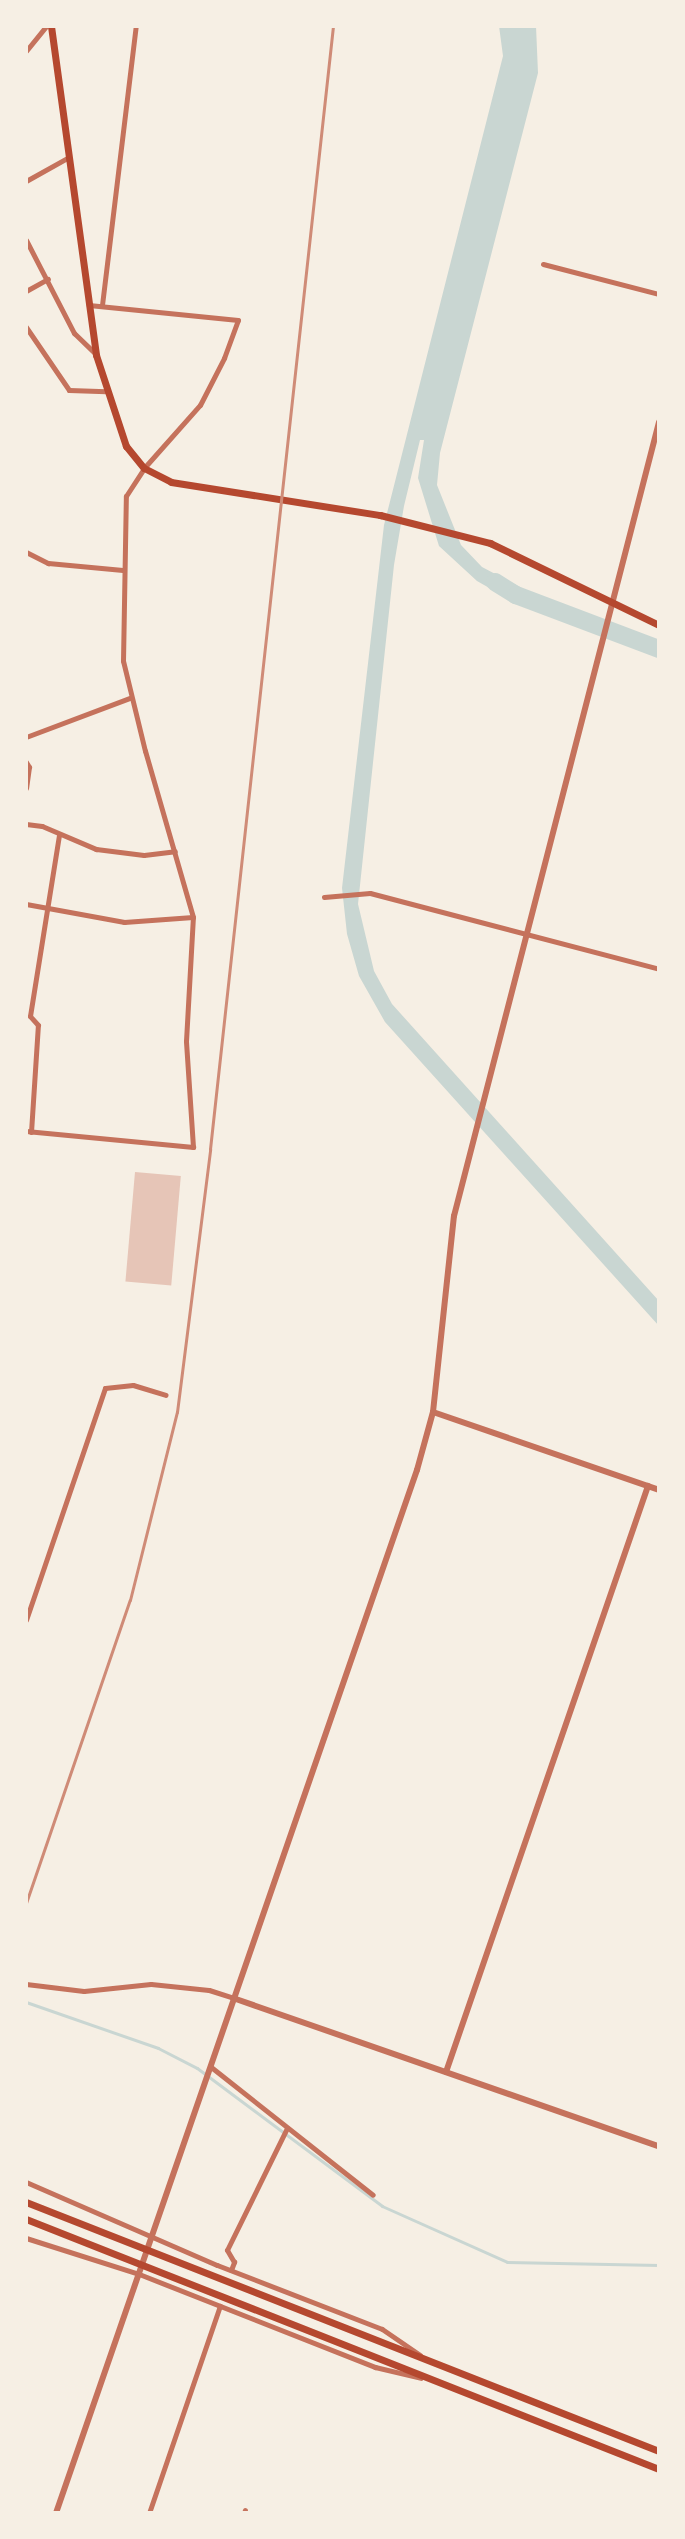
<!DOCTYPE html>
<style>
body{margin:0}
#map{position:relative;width:685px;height:2539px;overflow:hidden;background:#f6efe4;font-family:Spectral,serif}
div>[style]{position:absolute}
.water>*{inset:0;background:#c9d6d2}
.stream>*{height:3px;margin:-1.5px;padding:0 1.5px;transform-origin:1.5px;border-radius:1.5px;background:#c9d6d2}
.river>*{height:18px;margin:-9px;padding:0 9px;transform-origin:9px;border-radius:9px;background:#c9d6d2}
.building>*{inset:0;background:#e6c5b7;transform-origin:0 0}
.minor>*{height:5px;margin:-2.5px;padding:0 2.5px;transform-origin:2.5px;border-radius:2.5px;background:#c5725c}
.tertiary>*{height:6px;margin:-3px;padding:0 3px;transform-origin:3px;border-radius:3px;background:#c5725c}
.primary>*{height:7px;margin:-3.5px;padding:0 3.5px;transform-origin:3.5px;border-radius:3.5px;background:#b5482f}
.rail>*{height:3px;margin:-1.5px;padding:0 1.5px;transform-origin:1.5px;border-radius:1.5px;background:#cf8b77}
span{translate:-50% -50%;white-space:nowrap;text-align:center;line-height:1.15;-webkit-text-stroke:6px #f6efe4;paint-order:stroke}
.frame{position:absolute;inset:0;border:28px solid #f6efe4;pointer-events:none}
</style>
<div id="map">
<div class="water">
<div style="clip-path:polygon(499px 26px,536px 26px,538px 73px,440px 453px,437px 485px,461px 545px,482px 567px,518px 586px,512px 601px,477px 581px,439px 546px,418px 478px,424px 440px,420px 440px,404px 506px,394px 565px,358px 904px,374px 971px,392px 1004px,659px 1301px,659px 1326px,385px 1022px,359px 976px,347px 934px,342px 888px,384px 525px,503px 56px)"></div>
</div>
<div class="stream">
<div style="left:26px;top:2002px;width:140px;rotate:19.2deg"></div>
<div style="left:158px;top:2048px;width:44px;rotate:27.1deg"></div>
<div style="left:197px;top:2068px;width:231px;rotate:36.7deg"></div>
<div style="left:382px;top:2206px;width:137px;rotate:24.1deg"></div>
<div style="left:507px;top:2262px;width:152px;rotate:1.1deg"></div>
</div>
<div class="river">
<div style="left:495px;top:582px;width:25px;rotate:32deg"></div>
<div style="left:516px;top:595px;width:153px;rotate:20.7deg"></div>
</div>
<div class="building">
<div style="left:135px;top:1172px;width:46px;height:110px;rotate:5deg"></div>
</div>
<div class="minor">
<div style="left:26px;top:51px;width:32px;rotate:-51deg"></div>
<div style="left:26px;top:181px;width:49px;rotate:-29.2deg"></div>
<div style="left:26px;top:240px;width:105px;rotate:62.7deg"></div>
<div style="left:74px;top:333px;width:30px;rotate:44deg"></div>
<div style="left:543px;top:264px;width:120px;rotate:14.5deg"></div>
<div style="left:26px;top:291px;width:25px;rotate:-29deg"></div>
<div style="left:102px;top:305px;width:281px;rotate:-83.1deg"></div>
<div style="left:26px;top:327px;width:76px;rotate:55.7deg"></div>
<div style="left:69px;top:390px;width:37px;rotate:2deg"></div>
<div style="left:26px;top:552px;width:25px;rotate:27deg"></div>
<div style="left:48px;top:563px;width:75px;rotate:5.3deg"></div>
<div style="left:26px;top:737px;width:111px;rotate:-20.6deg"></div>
<div style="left:26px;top:762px;width:6px;rotate:59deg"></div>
<div style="left:29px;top:767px;width:21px;rotate:98deg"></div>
<div style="left:26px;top:824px;width:16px;rotate:7deg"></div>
<div style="left:42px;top:826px;width:59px;rotate:23.1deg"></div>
<div style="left:96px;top:849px;width:48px;rotate:7.1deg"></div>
<div style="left:144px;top:855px;width:31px;rotate:-7deg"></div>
<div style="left:324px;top:897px;width:46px;rotate:-5deg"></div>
<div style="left:370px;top:893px;width:299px;rotate:14.7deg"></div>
<div style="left:26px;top:904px;width:100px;rotate:10.4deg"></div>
<div style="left:124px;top:922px;width:69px;rotate:-4.1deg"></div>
<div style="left:26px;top:1131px;width:168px;rotate:5.5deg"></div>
<div style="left:193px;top:1147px;width:106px;rotate:-93.8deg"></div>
<div style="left:186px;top:1041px;width:124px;rotate:-86.8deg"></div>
<div style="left:193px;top:917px;width:173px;rotate:-106.1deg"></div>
<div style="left:145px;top:751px;width:93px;rotate:-103.7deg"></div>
<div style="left:123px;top:661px;width:165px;rotate:-89deg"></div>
<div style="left:126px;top:496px;width:33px;rotate:-57deg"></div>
<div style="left:144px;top:468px;width:84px;rotate:-48.4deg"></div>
<div style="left:200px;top:405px;width:53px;rotate:-62.9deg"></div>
<div style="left:224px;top:358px;width:40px;rotate:-69.8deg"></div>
<div style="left:238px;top:320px;width:150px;rotate:-174.3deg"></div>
<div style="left:31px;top:1132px;width:107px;rotate:-86.3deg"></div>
<div style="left:38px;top:1025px;width:12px;rotate:-132deg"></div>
<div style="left:30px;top:1016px;width:184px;rotate:-80.9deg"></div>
<div style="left:26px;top:1620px;width:245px;rotate:-71.2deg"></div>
<div style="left:105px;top:1388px;width:28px;rotate:-6deg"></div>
<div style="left:133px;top:1385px;width:34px;rotate:17deg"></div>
<div style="left:26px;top:1984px;width:58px;rotate:6.9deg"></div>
<div style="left:84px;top:1991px;width:67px;rotate:-6deg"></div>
<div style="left:151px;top:1984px;width:58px;rotate:5.9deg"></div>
<div style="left:209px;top:1990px;width:25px;rotate:18deg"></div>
<div style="left:211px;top:2067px;width:206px;rotate:38.3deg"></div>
<div style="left:26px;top:2182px;width:208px;rotate:23.5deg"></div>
<div style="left:217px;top:2265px;width:177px;rotate:21.2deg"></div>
<div style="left:382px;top:2329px;width:46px;rotate:34.4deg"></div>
<div style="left:26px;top:2238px;width:119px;rotate:17.7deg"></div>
<div style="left:139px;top:2274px;width:254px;rotate:21.5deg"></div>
<div style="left:375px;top:2367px;width:47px;rotate:13.4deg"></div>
<div style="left:231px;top:2270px;width:9px;rotate:-69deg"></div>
<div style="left:234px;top:2262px;width:14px;rotate:-120deg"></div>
<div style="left:227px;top:2250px;width:136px;rotate:-63.8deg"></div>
<div style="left:149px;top:2513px;width:219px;rotate:-71.1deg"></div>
<div style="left:244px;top:2513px;width:3px;rotate:-72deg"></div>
</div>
<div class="tertiary">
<div style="left:433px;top:1412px;width:239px;rotate:19deg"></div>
<div style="left:233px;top:1998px;width:451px;rotate:19.2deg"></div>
<div style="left:446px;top:2072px;width:620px;rotate:-70.98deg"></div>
<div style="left:56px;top:2513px;width:1104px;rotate:-70.91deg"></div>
<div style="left:417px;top:1470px;width:60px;rotate:-74.6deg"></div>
<div style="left:433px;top:1412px;width:197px;rotate:-83.9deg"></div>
<div style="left:454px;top:1216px;width:820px;rotate:-75.52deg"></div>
</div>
<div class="primary">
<div style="left:51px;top:26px;width:332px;rotate:82.2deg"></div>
<div style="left:96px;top:355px;width:96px;rotate:71.8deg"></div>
<div style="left:126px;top:446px;width:28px;rotate:51deg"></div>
<div style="left:144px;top:468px;width:30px;rotate:27deg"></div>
<div style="left:171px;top:482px;width:212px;rotate:9deg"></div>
<div style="left:380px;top:515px;width:114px;rotate:14.3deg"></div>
<div style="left:490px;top:543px;width:188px;rotate:25.9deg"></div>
<div style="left:26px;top:2202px;width:680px;rotate:21.47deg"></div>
<div style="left:26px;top:2219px;width:681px;rotate:21.55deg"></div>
</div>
<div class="rail">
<div style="left:26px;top:1903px;width:320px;rotate:-71.1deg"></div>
<div style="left:130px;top:1600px;width:194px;rotate:-76deg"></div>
<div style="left:177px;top:1412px;width:265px;rotate:-82.8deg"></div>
<div style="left:210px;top:1149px;width:1130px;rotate:-83.75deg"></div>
</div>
<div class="frame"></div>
</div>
